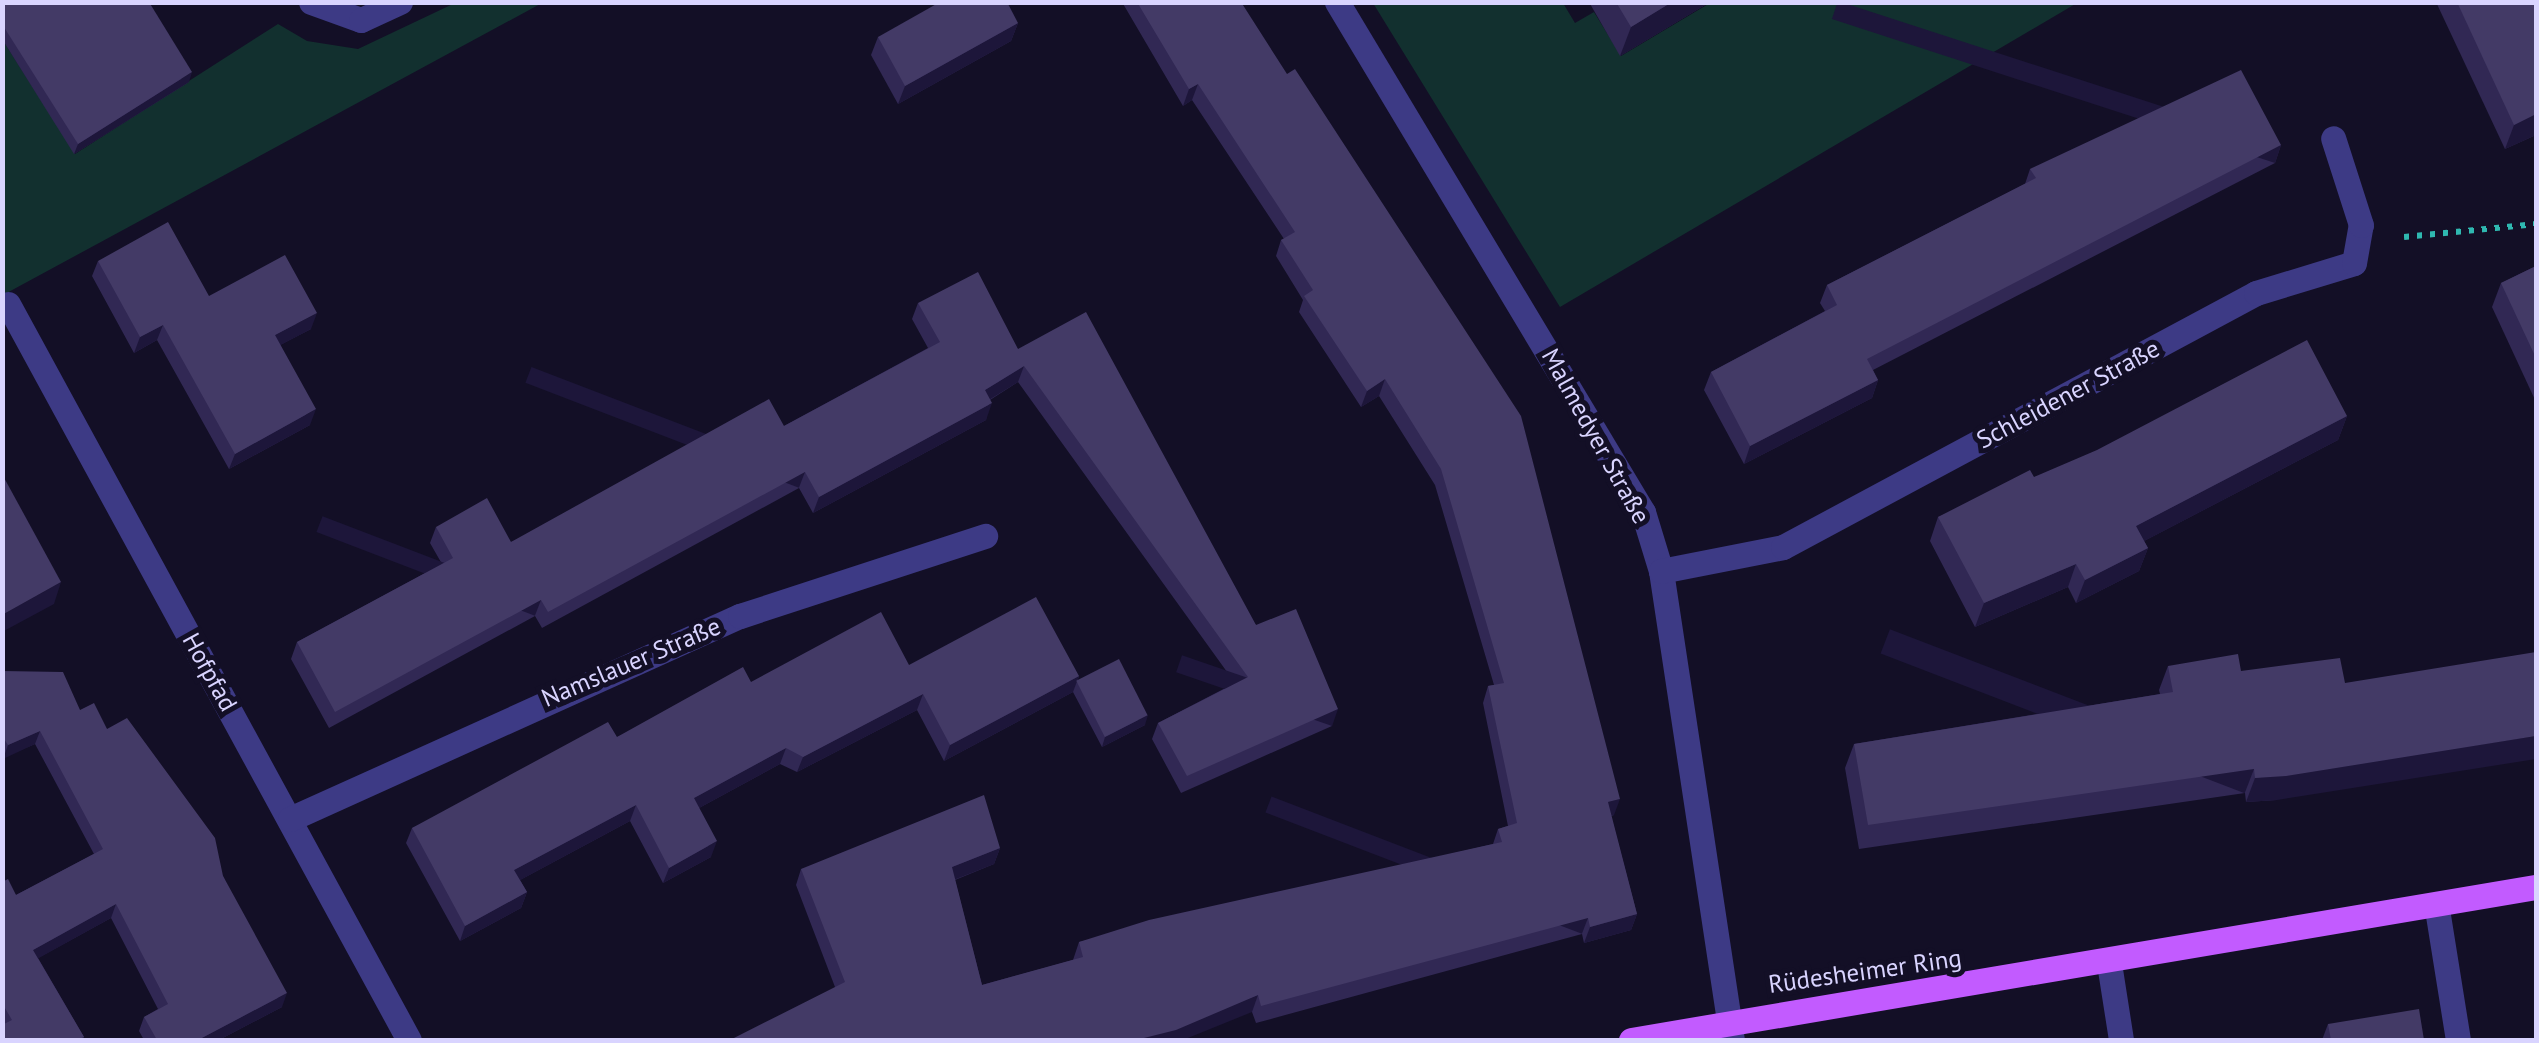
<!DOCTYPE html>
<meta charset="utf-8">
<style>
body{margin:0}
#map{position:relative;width:2539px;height:1043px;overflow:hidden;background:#130f26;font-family:"PT Sans",sans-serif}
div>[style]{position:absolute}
.green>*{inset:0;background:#12302f}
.path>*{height:6px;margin-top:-3px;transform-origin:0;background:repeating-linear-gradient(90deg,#2fb8b0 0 5px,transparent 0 13px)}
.minor>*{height:25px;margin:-12.5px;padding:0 12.5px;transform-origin:12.5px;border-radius:12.5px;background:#3d3a85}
.major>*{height:25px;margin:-12.5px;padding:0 12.5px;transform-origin:12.5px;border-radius:12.5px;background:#c25bff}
.wall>*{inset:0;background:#312854}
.shaded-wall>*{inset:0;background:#1d163a;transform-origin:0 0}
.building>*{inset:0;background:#433a66;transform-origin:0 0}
span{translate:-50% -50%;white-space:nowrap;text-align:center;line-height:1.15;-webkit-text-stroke:10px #130f26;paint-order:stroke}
.street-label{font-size:25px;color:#d9d4ff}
.frame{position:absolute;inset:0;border:5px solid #d9d4ff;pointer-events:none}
</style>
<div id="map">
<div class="green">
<div style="clip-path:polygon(455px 3px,542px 3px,3px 295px,2px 39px,75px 154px,278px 24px,307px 41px,358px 49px)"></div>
<div style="clip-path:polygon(1373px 3px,1563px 3px,1575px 23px,1594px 12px,1621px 56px,1710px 3px,2077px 3px,1560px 307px)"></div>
</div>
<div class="path">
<div style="left:2404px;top:237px;width:133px;rotate:-5.6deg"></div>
</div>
<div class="minor">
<div style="left:311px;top:2px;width:53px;rotate:19.8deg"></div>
<div style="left:361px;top:20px;width:43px;rotate:-24.8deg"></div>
<div style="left:1337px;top:2px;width:595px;rotate:59.04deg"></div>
<div style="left:1643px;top:512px;width:62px;rotate:73deg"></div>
<div style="left:1661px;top:571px;width:474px;rotate:81.4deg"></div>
<div style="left:8px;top:304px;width:838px;rotate:61.42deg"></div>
<div style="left:1661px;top:571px;width:124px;rotate:-11.1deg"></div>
<div style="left:1783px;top:547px;width:537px;rotate:-28.24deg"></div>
<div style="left:2256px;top:293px;width:102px;rotate:-17deg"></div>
<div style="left:2354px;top:263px;width:39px;rotate:-80deg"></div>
<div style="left:2361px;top:225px;width:91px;rotate:-107.8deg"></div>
<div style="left:290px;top:819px;width:494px;rotate:-24.3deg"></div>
<div style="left:740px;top:616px;width:258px;rotate:-18.1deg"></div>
<div style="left:2437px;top:909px;width:133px;rotate:80.9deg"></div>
<div style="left:2109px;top:963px;width:78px;rotate:81.1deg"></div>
</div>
<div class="major">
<div style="left:1631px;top:1040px;width:918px;rotate:-9.6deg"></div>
</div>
<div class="wall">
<div style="clip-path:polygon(2px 2px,189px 82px,74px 154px,2px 39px)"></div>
<div style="clip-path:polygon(1122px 2px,1241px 2px,1614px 815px,1611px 816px,1637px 914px,1631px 930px,1584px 943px,1582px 934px,1256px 1023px,1252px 1012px,835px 987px,796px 885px,801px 869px,1000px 848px,994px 864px,955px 880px,982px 985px,1073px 960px,1079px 942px,1493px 844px,1498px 829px,1508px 826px,1483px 703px,1488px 686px,1494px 685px,1435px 485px,1379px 396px,1361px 407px,1299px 312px,1303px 300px,1276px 256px,1281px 240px,1284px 239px,1192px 100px,1183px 106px)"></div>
<div style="clip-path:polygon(1589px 2px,1710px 2px,1620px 56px)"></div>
<div style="clip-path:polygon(2436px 2px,2536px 2px,2536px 135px,2505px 149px)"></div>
<div style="clip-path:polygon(1018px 23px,1011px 41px,898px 104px,871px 55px,878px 37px)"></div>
<div style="clip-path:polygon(2281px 145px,2275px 163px,1873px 370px,1878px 380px,1872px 398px,1744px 464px,1704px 390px,1711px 372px,1825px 311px,1820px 303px,1827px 285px,2025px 184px,2030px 169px)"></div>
<div style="clip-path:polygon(98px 261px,311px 329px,280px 345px,310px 425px,229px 469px,157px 340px,134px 353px,92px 276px)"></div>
<div style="clip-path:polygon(2536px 266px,2536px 402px,2492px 307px,2501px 283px)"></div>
<div style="clip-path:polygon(918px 303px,1018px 349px,1256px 625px,1332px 726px,1181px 793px,1152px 739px,1158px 723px,1235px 683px,1018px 382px,990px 400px,986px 420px,813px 513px,799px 488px,542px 628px,535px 616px,329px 728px,291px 659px,297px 642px,442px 564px,430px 543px,436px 527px,511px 542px,784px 426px,928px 348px,912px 319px)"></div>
<div style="clip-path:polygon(2347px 416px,2338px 440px,2144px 541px,2148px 548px,2139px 571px,2076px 603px,2068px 587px,1975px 627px,1930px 541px,1938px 517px,2034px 477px)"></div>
<div style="clip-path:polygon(909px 665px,1079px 676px,1077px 682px,1145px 725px,1102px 747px,1073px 692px,944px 761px,917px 710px,797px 772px,780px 764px,699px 808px,711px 857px,663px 883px,630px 821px,520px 880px,527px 892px,521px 908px,460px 941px,406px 843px,412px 828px,617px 737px,751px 682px)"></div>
<div style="clip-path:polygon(2168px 666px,2241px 671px,2277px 800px,2246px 802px,2245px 793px,1859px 849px,1845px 768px,1854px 744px,2160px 694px,2159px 690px)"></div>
<div style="clip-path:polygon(2px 671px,80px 710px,107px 729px,223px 876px,282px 1007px,219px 1040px,144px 1040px,139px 1031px,144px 1017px,158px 1009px,111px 918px,38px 958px,84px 1037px,82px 1040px,2px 1040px,2px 882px,16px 895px,94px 854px,35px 744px,2px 758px)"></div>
<div style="clip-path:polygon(2328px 1024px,2424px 1040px,2322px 1040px)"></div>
</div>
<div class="shaded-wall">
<div style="clip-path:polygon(1672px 2px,1710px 2px,1620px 56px,1631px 27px)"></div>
<div style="clip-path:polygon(1018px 23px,1011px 41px,898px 104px,905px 86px)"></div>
<div style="clip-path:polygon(192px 72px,189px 82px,74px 154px,78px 144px)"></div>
<div style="clip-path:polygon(1198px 84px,1192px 100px,1183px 106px,1189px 89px)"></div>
<div style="clip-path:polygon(2536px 114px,2536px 135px,2505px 149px,2514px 125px)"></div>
<div style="left:2281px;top:145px;width:19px;height:466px;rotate:108deg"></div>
<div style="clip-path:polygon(317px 313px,311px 329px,269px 351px,275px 335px)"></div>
<div style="clip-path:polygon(163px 325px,157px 340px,134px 353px,140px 337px)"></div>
<div style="clip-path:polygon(1024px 366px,1018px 382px,979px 406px,985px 390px)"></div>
<div style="clip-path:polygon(1385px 379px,1379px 396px,1361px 407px,1367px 391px)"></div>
<div style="clip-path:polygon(1878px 380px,1872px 398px,1744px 464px,1750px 446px)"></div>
<div style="clip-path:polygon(992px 403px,986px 420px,813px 513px,819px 497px)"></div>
<div style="clip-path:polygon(316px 409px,310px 425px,229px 469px,235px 454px)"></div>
<div style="clip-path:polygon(2347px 416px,2338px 440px,2127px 550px,2136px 526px)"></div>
<div style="left:805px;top:472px;width:17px;height:293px;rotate:111deg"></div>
<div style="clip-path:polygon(2148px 548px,2139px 571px,2076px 603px,2085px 580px)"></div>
<div style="clip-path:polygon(2076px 564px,2068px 587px,1975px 627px,1984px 603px)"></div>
<div style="clip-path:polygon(61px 582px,54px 604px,2px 632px,2px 615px)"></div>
<div style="left:541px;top:600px;width:17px;height:234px;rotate:111deg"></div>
<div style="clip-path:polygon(1079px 676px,1073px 692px,944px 761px,950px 745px)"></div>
<div style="clip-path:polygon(923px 694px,917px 710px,797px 772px,803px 757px)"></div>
<div style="left:1338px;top:709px;width:18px;height:165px;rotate:109deg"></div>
<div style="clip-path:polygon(1148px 715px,1145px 725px,1102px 747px,1105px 737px)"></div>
<div style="clip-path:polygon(40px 731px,35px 744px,3px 759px,8px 745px)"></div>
<div style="clip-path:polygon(2536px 736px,2536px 759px,2277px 800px,2246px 802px,2255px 778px)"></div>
<div style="clip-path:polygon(786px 748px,780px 764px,688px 814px,694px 798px)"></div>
<div style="left:2254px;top:769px;width:26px;height:390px;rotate:111deg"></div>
<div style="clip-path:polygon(1620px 799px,1614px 815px,1602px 818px,1608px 802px)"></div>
<div style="clip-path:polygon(636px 805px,630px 821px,509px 886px,514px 870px)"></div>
<div style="clip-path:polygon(717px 841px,711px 857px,663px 883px,669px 868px)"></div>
<div style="clip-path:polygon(1000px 848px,994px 864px,946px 883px,952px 867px)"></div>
<div style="clip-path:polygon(527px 892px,521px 908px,460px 941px,465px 926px)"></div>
<div style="clip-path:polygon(116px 904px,111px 918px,28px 964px,33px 950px)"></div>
<div style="clip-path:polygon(1637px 914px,1631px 930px,1584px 943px,1590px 927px)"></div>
<div style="left:1588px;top:918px;width:17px;height:339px;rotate:111deg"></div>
<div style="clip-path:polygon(287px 993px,282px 1007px,219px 1040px,198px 1040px)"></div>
<div style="clip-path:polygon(1258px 995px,1252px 1012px,1183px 1040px,1136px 1040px)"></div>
</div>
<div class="building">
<div style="clip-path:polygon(2px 2px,149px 2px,192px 72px,78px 144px,2px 24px)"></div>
<div style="clip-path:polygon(940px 2px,1007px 2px,1018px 23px,905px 86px,878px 37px)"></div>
<div style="clip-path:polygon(1137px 2px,1241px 2px,1287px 74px,1295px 69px,1521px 416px,1620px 799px,1608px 802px,1637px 914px,1590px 927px,1588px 918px,1261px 1006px,1258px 995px,1176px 1030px,1136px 1040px,730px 1040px,845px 982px,801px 869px,984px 795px,1000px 848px,952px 867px,982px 985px,1083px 957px,1079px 942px,1149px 920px,1502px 842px,1498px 829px,1517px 823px,1488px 686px,1504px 683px,1441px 469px,1385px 379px,1367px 391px,1304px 296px,1313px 290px,1281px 240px,1295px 232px,1198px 84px,1189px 89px)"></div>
<div style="clip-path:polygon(1616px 2px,1672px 2px,1631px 27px)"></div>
<div style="clip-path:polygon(2457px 2px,2536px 2px,2536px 114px,2514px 125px)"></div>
<div style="clip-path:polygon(2241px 70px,2281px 145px,1867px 359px,1878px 380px,1750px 446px,1711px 372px,1837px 305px,1827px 285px,2036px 178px,2030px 169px)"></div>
<div style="clip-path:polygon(168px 222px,209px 296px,285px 255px,317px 313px,275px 335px,316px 409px,235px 454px,163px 325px,140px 337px,98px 261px)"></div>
<div style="clip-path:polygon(2536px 266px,2536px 358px,2501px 283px)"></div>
<div style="clip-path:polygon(978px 272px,1018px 349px,1086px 312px,1256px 625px,1296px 609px,1338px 709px,1187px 776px,1158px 723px,1248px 677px,1024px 366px,985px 390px,992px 403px,819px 497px,805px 472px,548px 612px,541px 600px,335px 712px,297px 642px,453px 558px,436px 527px,487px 498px,511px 542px,769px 399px,784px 426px,940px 342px,918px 303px)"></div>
<div style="clip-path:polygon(2307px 340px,2347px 416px,2136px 526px,2148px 548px,2085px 580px,2076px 564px,1984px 603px,1938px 517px,2030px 470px,2034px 477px,2097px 450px)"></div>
<div style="clip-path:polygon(2px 474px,61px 582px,2px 615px)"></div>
<div style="clip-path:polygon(1036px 597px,1079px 676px,950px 745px,923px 694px,803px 757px,786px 748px,694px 798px,717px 841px,669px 868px,636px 805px,514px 870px,527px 892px,465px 926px,412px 828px,608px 722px,617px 737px,743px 667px,751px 682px,881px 612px,909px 665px)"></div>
<div style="clip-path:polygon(2536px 652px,2536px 736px,2286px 776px,2255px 778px,2254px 769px,1868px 825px,1854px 744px,2173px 692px,2168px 666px,2238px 654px,2241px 671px,2340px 658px,2345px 683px)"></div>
<div style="left:1119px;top:659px;width:63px;height:48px;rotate:63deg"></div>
<div style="clip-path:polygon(2px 671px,63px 672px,80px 710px,94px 703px,107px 729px,127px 718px,215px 838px,223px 876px,287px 993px,198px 1040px,157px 1040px,144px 1017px,168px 1004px,116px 904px,33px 950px,84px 1037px,77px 1040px,2px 1040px,2px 1025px,12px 1020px,2px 1003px,2px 882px,8px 879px,16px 895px,103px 849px,40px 731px,8px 745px,2px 736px)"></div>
<div style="clip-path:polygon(2419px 1009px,2424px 1040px,2331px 1040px,2328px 1024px)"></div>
</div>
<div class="street-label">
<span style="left:2068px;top:394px;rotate:-28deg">Schleidener Straße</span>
<span style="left:1596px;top:436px;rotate:61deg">Malmedyer Straße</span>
<span style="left:631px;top:662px;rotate:-23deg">Namslauer Straße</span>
<span style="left:210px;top:672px;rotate:61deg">Hofpfad</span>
<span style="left:1865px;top:971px;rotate:-8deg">Rüdesheimer Ring</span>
</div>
<div class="frame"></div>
</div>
